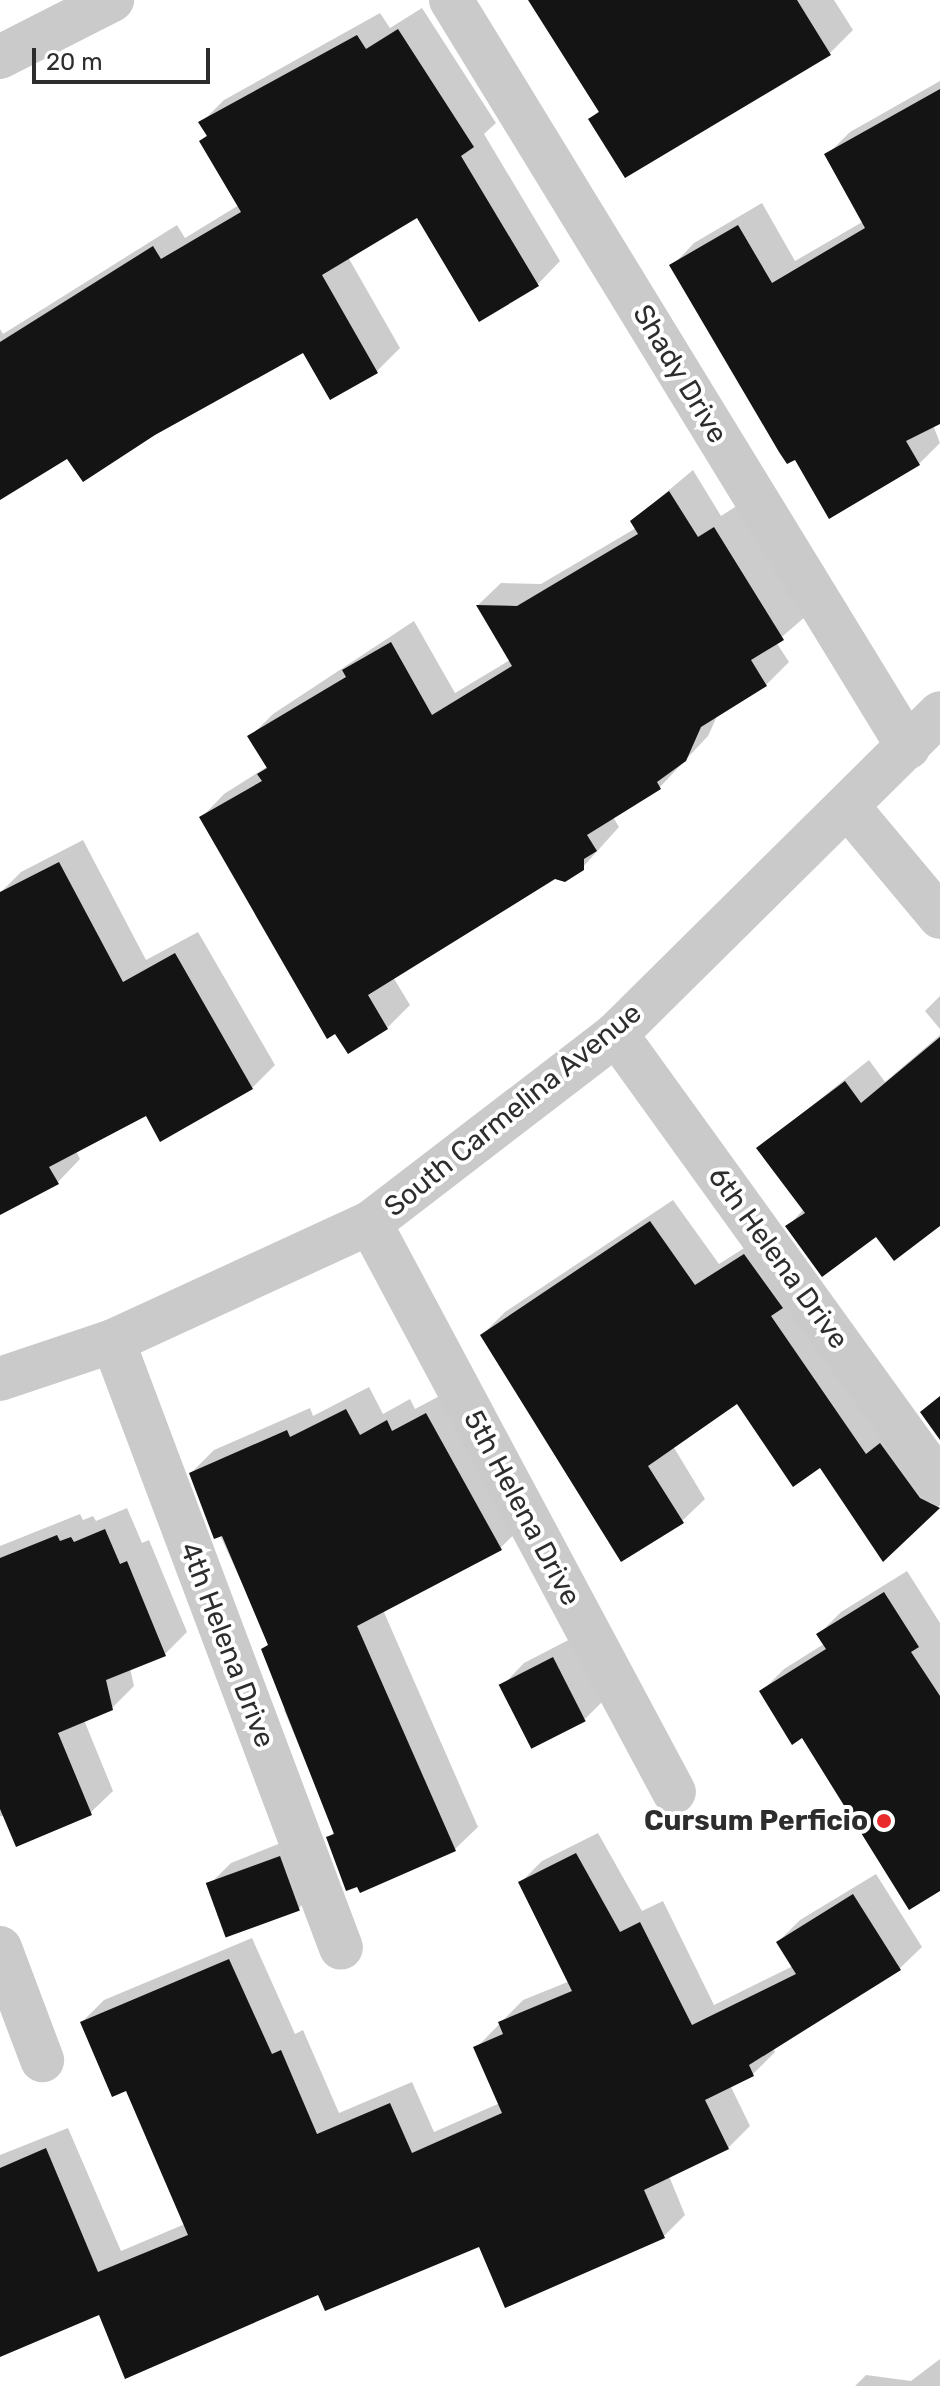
<!DOCTYPE html>
<style>
body{margin:0}
#map{position:relative;width:940px;height:2386px;overflow:hidden;background:#fff;font-family:Rubik,sans-serif}
div>[style]{position:absolute}
.shadow>*{inset:0;background:#0003}
.building>*{inset:0;background:#141414;transform-origin:0 0}
.street>*{height:44px;margin:-22px;padding:0 22px;transform-origin:22px;border-radius:22px;background:#cacaca}
.dots>*{width:22px;height:22px;translate:-50% -50%;box-sizing:border-box;border:4px solid #fff;border-radius:50%}
span{translate:-50% -50%;white-space:nowrap;text-align:center;line-height:1.15;-webkit-text-stroke:8px #fff;paint-order:stroke}
.street-label{font-size:28px;color:#2d2d2d}
.poi-label{font-size:28px;color:#2d2d2d;font-weight:700}
.right{translate:-100% -50%;text-align:right}
.scale{position:absolute;left:32px;top:48px;width:178px;height:36px;box-sizing:border-box;border:4px solid #2d2d2d;border-top:0;padding-left:10px;font-size:24px;line-height:28px;white-space:nowrap;color:#2d2d2d;-webkit-text-stroke:6px #fff;paint-order:stroke}
</style>
<div id="map">
<div class="shadow">
<div style="clip-path:polygon(530px 0,834px 0,853px 30px,830px 53px,626px 175px,590px 119px,600px 110px)"></div>
<div style="clip-path:polygon(422px 8px,496px 123px,484px 134px,560px 261px,538px 284px,418px 215px,348px 257px,400px 348px,377px 371px,331px 398px,303px 351px,68px 456px,0 498px,0 329px,3px 334px,177px 225px,185px 238px,239px 205px,201px 141px,208px 134px,201px 123px,224px 100px,380px 13px,390px 28px)"></div>
<div style="clip-path:polygon(940px 81px,940px 421px,933px 425px,940px 443px,919px 464px,796px 457px,672px 266px,694px 243px,762px 203px,795px 261px,864px 221px,827px 155px,850px 132px)"></div>
<div style="clip-path:polygon(693px 470px,721px 516px,738px 505px,806px 616px,776px 642px,789px 662px,766px 685px,718px 714px,708px 736px,660px 787px,613px 817px,619px 827px,582px 868px,555px 877px,393px 977px,410px 1005px,387px 1028px,202px 817px,224px 794px,268px 766px,250px 737px,273px 714px,414px 621px,455px 693px,510px 660px,478px 605px,501px 583px,541px 584px,636px 528px,632px 521px)"></div>
<div style="clip-path:polygon(83px 840px,146px 960px,198px 932px,275px 1065px,252px 1088px,147px 1114px,76px 1151px,80px 1159px,58px 1182px,0 1209px,0 893px,21px 872px)"></div>
<div style="clip-path:polygon(940px 996px,940px 1029px,925px 1011px)"></div>
<div style="clip-path:polygon(940px 1035px,940px 1224px,876px 1234px,788px 1226px,804px 1209px,759px 1148px,869px 1060px,885px 1082px)"></div>
<div style="clip-path:polygon(673px 1200px,719px 1264px,768px 1233px,940px 1485px,940px 1505px,926px 1519px,820px 1465px,737px 1401px,673px 1446px,705px 1499px,682px 1521px,482px 1335px,505px 1312px)"></div>
<div style="clip-path:polygon(369px 1387px,383px 1414px,410px 1399px,415px 1409px,449px 1391px,523px 1526px,500px 1548px,383px 1610px,478px 1827px,455px 1849px,328px 1838px,335px 1831px,284px 1710px,288px 1706px,264px 1649px,270px 1643px,191px 1473px,214px 1450px,310px 1408px,313px 1416px)"></div>
<div style="clip-path:polygon(127px 1508px,142px 1543px,149px 1540px,187px 1632px,165px 1654px,130px 1668px,134px 1686px,112px 1708px,84px 1720px,113px 1791px,90px 1813px,0 1816px,0 1546px,80px 1514px,83px 1520px,93px 1516px,96px 1521px)"></div>
<div style="clip-path:polygon(907px 1571px,940px 1623px,940px 1888px,761px 1692px,784px 1669px,824px 1644px,818px 1635px,841px 1612px)"></div>
<div style="clip-path:polygon(576px 1636px,607px 1697px,585px 1719px,502px 1686px,524px 1663px)"></div>
<div style="clip-path:polygon(598px 1833px,642px 1911px,663px 1901px,714px 2005px,793px 1966px,778px 1942px,800px 1920px,876px 1874px,922px 1947px,900px 1968px,773px 2048px,775px 2052px,753px 2074px,730px 2085px,750px 2126px,728px 2148px,669px 2176px,685px 2215px,663px 2237px,480px 2244px,318px 2293px,100px 2313px,0 2354px,0 2155px,68px 2128px,121px 2251px,185px 2224px,127px 2088px,82px 2022px,104px 2000px,252px 1938px,295px 2034px,303px 2030px,339px 2113px,412px 2082px,434px 2132px,500px 2103px,476px 2048px,523px 2000px,570px 1981px,520px 1883px,542px 1861px)"></div>
<div style="clip-path:polygon(303px 1834px,322px 1885px,299px 1908px,208px 1886px,231px 1863px)"></div>
<div style="clip-path:polygon(940px 2359px,940px 2386px,855px 2386px,866px 2375px,911px 2381px)"></div>
</div>
<div class="building">
<div style="clip-path:polygon(528px 0,797px 0,831px 55px,625px 178px,588px 119px,599px 112px)"></div>
<div style="clip-path:polygon(398px 29px,474px 147px,461px 156px,539px 286px,479px 322px,417px 218px,322px 275px,378px 373px,330px 400px,303px 353px,155px 435px,83px 482px,67px 459px,0 500px,0 342px,153px 246px,161px 259px,241px 212px,199px 141px,207px 136px,198px 122px,357px 35px,366px 49px)"></div>
<div style="clip-path:polygon(940px 89px,940px 424px,906px 441px,920px 465px,829px 519px,795px 460px,787px 464px,779px 452px,669px 265px,738px 225px,772px 283px,865px 228px,824px 154px)"></div>
<div style="clip-path:polygon(669px 491px,698px 537px,714px 527px,784px 640px,751px 660px,767px 686px,701px 727px,686px 761px,657px 782px,661px 789px,587px 835px,597px 851px,584px 859px,584px 870px,565px 882px,555px 879px,368px 995px,388px 1029px,348px 1054px,335px 1034px,327px 1039px,199px 817px,262px 781px,257px 774px,267px 768px,247px 736px,346px 677px,342px 670px,391px 642px,432px 715px,512px 666px,476px 605px,517px 606px,638px 534px,630px 521px)"></div>
<div style="clip-path:polygon(59px 862px,123px 982px,175px 953px,253px 1089px,160px 1142px,146px 1116px,49px 1167px,59px 1184px,0 1215px,0 892px)"></div>
<div style="clip-path:polygon(940px 1037px,940px 1226px,894px 1261px,876px 1237px,822px 1277px,785px 1226px,805px 1213px,756px 1148px,845px 1081px,861px 1103px)"></div>
<div style="clip-path:polygon(650px 1221px,695px 1285px,744px 1254px,783px 1308px,771px 1316px,866px 1454px,880px 1443px,920px 1498px,940px 1508px,883px 1562px,820px 1468px,793px 1487px,737px 1404px,648px 1466px,684px 1523px,621px 1562px,480px 1335px)"></div>
<div style="clip-path:polygon(940px 1396px,940px 1440px,920px 1412px)"></div>
<div style="clip-path:polygon(346px 1409px,360px 1435px,387px 1420px,392px 1431px,426px 1413px,502px 1550px,357px 1626px,456px 1851px,360px 1893px,357px 1887px,346px 1891px,326px 1837px,334px 1834px,261px 1649px,268px 1645px,222px 1536px,214px 1539px,189px 1473px,287px 1430px,290px 1437px)"></div>
<div style="clip-path:polygon(105px 1529px,120px 1564px,127px 1561px,166px 1656px,106px 1680px,113px 1710px,58px 1733px,92px 1815px,16px 1847px,0 1809px,0 1558px,57px 1535px,60px 1541px,71px 1537px,74px 1542px)"></div>
<div style="clip-path:polygon(884px 1592px,919px 1647px,911px 1652px,940px 1696px,940px 1891px,909px 1910px,802px 1738px,792px 1745px,759px 1691px,826px 1649px,816px 1634px)"></div>
<div style="left:553px;top:1657px;width:72px;height:61px;rotate:63deg"></div>
<div style="clip-path:polygon(576px 1853px,620px 1932px,640px 1922px,692px 2025px,796px 1974px,776px 1942px,853px 1894px,901px 1970px,749px 2065px,754px 2076px,705px 2100px,729px 2149px,644px 2190px,665px 2238px,505px 2308px,479px 2247px,325px 2311px,318px 2295px,125px 2379px,99px 2315px,0 2357px,0 2168px,46px 2148px,98px 2272px,188px 2235px,126px 2091px,112px 2097px,80px 2022px,229px 1959px,272px 2054px,281px 2050px,317px 2134px,390px 2103px,412px 2153px,502px 2113px,473px 2047px,503px 2034px,498px 2022px,572px 1991px,518px 1882px)"></div>
<div style="left:280px;top:1856px;width:58px;height:79px;rotate:70deg"></div>
</div>
<div class="street">
<div style="left:451px;top:0;width:876px;rotate:58.54deg"></div>
<div style="left:0;top:57px;width:126px;rotate:-27deg"></div>
<div style="left:849px;top:808px;width:142px;rotate:50.1deg"></div>
<div style="left:616px;top:1034px;width:554px;rotate:54.19deg"></div>
<div style="left:370px;top:1223px;width:645px;rotate:61.89deg"></div>
<div style="left:113px;top:1341px;width:648px;rotate:69.41deg"></div>
<div style="left:0;top:1379px;width:119px;rotate:-18.6deg"></div>
<div style="left:113px;top:1341px;width:283px;rotate:-24.7deg"></div>
<div style="left:370px;top:1223px;width:310px;rotate:-37.5deg"></div>
<div style="left:616px;top:1034px;width:456px;rotate:-44.7deg"></div>
<div style="left:0;top:1948px;width:120px;rotate:69.4deg"></div>
</div>
<div class="dots">
<div style="left:884px;top:1821px;background:#e92b2b"></div>
</div>
<div class="street-label">
<span style="left:680px;top:374px;rotate:59deg">Shady Drive</span>
<span style="left:513px;top:1110px;rotate:-39deg">South Carmelina Avenue</span>
<span style="left:778px;top:1258px;rotate:54deg">6th Helena Drive</span>
<span style="left:522px;top:1508px;rotate:62deg">5th Helena Drive</span>
<span style="left:227px;top:1645px;rotate:69deg">4th Helena Drive</span>
</div>
<div class="poi-label">
<span class="right" style="left:868px;top:1821px">Cursum Perficio</span>
</div>
<div class="scale">20 m</div>
</div>
